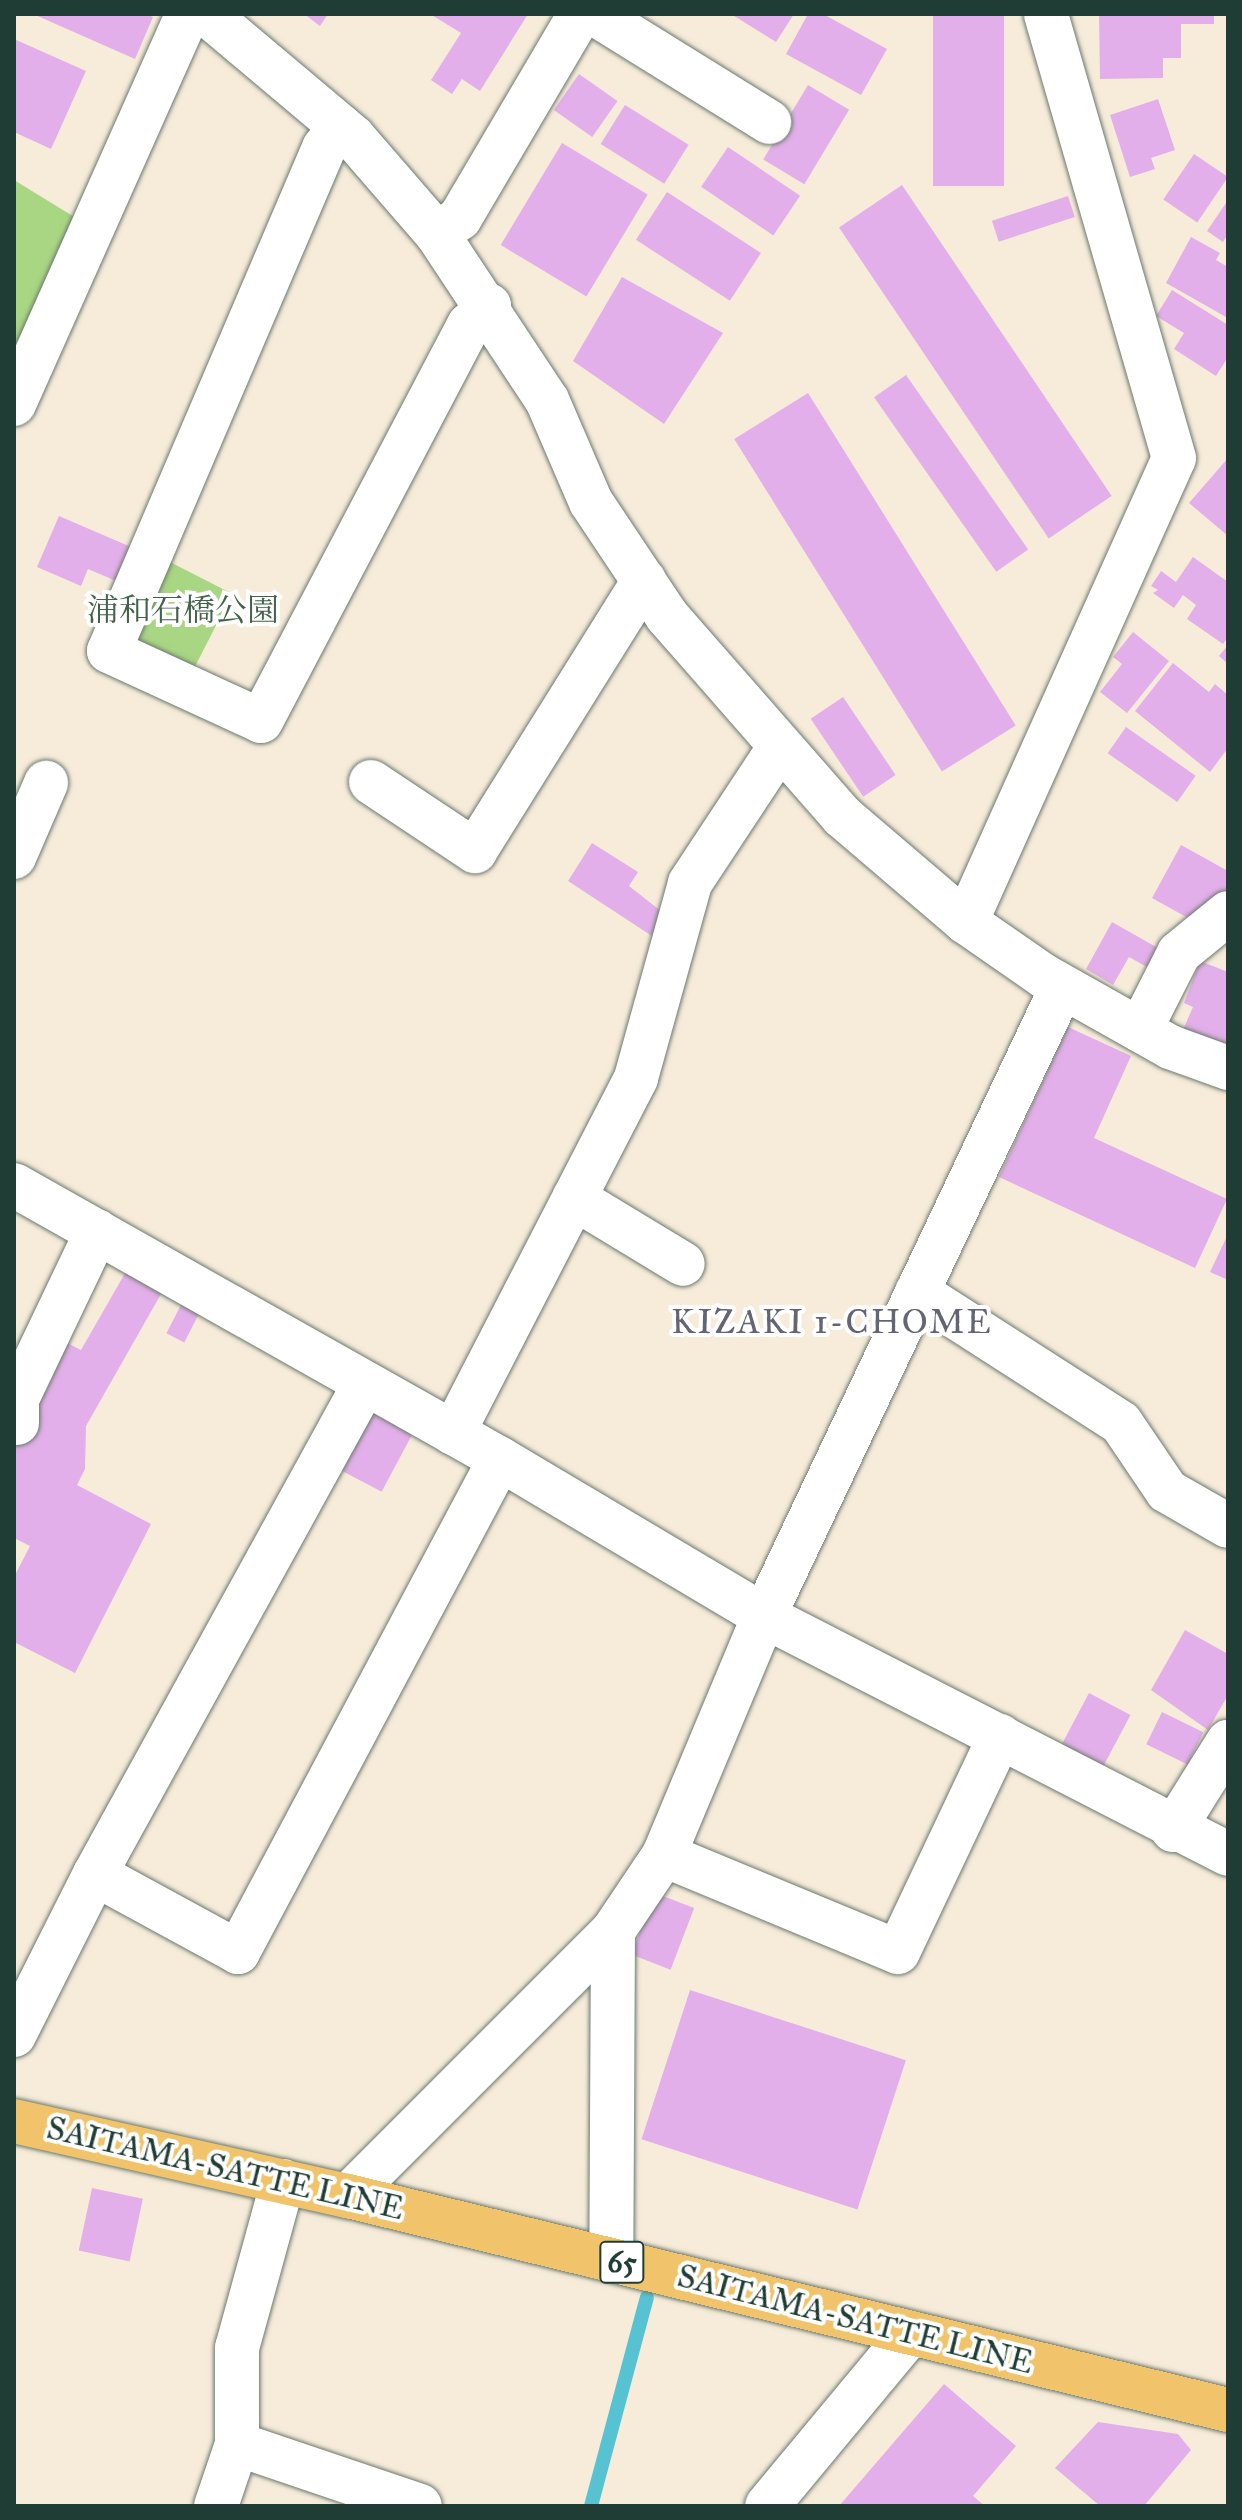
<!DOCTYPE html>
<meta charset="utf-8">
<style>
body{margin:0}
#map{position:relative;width:1242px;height:2520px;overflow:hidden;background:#f7ecda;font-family:"IM FELL Great Primer","Noto Serif JP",serif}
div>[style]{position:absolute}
.green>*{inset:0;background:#a9d683;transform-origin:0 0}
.stream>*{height:14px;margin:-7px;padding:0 7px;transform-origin:7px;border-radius:7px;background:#57c3d2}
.building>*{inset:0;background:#e3afea;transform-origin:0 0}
.roads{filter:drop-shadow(0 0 2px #6b7a6e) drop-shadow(0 0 2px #6b7a6e)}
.minor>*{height:44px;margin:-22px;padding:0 22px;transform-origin:22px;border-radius:22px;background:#fff}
.major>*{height:44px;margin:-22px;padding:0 22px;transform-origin:22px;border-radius:22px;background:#f1c36a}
span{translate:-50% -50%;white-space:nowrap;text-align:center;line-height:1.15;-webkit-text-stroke:8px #fff;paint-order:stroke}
.shield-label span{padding:2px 6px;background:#fff;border:2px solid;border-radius:6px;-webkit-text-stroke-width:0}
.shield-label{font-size:30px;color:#1f3d34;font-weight:700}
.park-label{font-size:32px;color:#426348}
.street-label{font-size:32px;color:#1f3d34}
.neighbourhood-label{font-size:34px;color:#646574;letter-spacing:2px}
.frame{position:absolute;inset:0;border:16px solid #1f3d34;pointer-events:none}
</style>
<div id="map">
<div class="green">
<div style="clip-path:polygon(14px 180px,76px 218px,14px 355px)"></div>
<div style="left:168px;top:561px;width:72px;height:96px;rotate:27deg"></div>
</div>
<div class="stream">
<div style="left:591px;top:2506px;width:216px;rotate:-75deg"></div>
</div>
<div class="building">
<div style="clip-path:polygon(33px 14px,146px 14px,153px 17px,135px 59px)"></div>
<div style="clip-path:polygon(304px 14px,328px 14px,320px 26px)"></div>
<div style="clip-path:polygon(430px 14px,528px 14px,480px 91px,462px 79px,452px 94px,431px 80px,461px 33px)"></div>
<div style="clip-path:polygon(731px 14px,794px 14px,776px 42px)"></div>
<div style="clip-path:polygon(808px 14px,823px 14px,887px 49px,861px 95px,786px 54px)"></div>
<div style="left:933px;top:14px;width:71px;height:172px"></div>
<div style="clip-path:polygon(1099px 14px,1214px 14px,1214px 24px,1181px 24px,1181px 58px,1163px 58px,1163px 78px,1100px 79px)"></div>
<div style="clip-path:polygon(14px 39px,86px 71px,51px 149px,14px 132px)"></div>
<div style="left:579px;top:74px;width:47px;height:44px;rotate:35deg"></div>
<div style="left:808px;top:85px;width:48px;height:87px;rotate:31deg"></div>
<div style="clip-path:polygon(1158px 99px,1175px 150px,1151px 158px,1155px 169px,1130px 177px,1110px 115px)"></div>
<div style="left:625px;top:105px;width:75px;height:46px;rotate:32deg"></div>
<div style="left:562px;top:143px;width:100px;height:119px;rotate:31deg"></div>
<div style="left:728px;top:147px;width:87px;height:48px;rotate:34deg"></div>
<div style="left:1194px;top:154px;width:41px;height:55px;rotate:34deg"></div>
<div style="left:902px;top:185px;width:375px;height:76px;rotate:56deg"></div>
<div style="left:667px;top:192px;width:112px;height:57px;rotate:33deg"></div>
<div style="left:1068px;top:196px;width:22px;height:80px;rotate:72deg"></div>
<div style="clip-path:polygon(1228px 200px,1228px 234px,1223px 242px,1207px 231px)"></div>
<div style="clip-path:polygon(1191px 237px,1220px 253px,1216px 260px,1228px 267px,1226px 317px,1166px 283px)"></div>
<div style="clip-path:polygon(622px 277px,723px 333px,664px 424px,573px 361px)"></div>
<div style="clip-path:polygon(1172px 290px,1228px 325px,1228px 357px,1216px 376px,1174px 349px,1184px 333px,1156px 316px)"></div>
<div style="left:906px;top:375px;width:213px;height:39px;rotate:55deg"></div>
<div style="left:808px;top:393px;width:392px;height:87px;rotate:58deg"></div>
<div style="clip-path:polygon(1228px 458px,1228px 536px,1189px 503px)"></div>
<div style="clip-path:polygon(59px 516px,131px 547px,116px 581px,88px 569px,81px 586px,37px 567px)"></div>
<div style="clip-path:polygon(1193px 557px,1228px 582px,1228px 637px,1223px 644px,1187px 619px,1196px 605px,1183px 595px,1174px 608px,1153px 593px,1158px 590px,1151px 586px,1161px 571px,1176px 582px)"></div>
<div style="clip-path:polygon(1133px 632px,1169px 661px,1127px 713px,1100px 692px,1122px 664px,1113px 657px)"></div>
<div style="clip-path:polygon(1228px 645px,1228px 664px,1219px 656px)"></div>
<div style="clip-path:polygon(1173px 663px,1209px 692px,1215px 684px,1228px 695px,1228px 748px,1210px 772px,1135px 711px)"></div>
<div style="left:843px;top:697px;width:94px;height:39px;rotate:56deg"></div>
<div style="left:1126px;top:727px;width:85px;height:32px;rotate:35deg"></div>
<div style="clip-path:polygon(592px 843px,638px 872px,629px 886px,666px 915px,652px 936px,568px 881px)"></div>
<div style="clip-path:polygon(1181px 845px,1228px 871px,1228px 889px,1219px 906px,1197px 923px,1152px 898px)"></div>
<div style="clip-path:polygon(1112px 922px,1165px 952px,1154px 971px,1129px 957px,1113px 985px,1086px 969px)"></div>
<div style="clip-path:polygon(1200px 961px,1228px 972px,1228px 1050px,1182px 1032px,1193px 1007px,1184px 1003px)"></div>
<div style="clip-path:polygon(1068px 1027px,1131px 1056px,1094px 1138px,1227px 1199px,1195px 1268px,999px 1177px)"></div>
<div style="clip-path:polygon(1228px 1234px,1228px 1280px,1210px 1272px)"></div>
<div style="clip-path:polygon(128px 1268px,165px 1287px,86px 1426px,85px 1469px,77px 1485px,151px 1524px,75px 1673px,14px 1642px,14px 1577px,30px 1546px,14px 1538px,14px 1432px,65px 1342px,81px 1350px)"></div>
<div style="left:186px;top:1295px;width:20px;height:43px;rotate:27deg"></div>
<div style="left:368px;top:1411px;width:50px;height:65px;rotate:28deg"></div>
<div style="clip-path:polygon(1185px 1630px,1228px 1654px,1228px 1695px,1208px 1730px,1151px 1690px)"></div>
<div style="left:1089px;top:1693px;width:47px;height:63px;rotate:28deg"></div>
<div style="left:1162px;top:1712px;width:46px;height:36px;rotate:26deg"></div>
<div style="left:655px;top:1893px;width:42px;height:66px;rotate:21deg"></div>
<div style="left:690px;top:1990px;width:227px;height:157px;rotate:18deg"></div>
<div style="left:92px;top:2188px;width:52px;height:64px;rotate:12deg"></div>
<div style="clip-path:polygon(944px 2384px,1016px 2446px,973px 2496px,985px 2506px,839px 2506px)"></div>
<div style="clip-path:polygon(1098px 2422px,1178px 2434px,1191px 2450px,1144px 2506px,1100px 2506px,1055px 2468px)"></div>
</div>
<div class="roads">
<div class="minor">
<div style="left:207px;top:14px;width:191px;rotate:40.1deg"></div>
<div style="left:353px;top:137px;width:128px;rotate:49.1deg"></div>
<div style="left:437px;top:234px;width:199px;rotate:56.5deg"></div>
<div style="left:547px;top:400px;width:111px;rotate:66.7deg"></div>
<div style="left:591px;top:502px;width:137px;rotate:56.3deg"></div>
<div style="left:667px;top:616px;width:266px;rotate:48.8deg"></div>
<div style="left:842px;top:816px;width:163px;rotate:40.5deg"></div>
<div style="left:966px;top:922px;width:95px;rotate:34.7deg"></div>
<div style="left:1044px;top:976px;width:145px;rotate:29.4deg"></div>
<div style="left:1170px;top:1047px;width:62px;rotate:19.9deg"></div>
<div style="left:595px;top:14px;width:205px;rotate:31.8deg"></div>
<div style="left:340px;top:126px;width:27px;rotate:126deg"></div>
<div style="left:324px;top:148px;width:547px;rotate:113.14deg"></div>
<div style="left:109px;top:651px;width:167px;rotate:24.7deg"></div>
<div style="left:261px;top:721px;width:447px;rotate:-62.3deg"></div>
<div style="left:469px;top:325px;width:28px;rotate:-44deg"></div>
<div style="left:437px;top:234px;width:28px;rotate:-35deg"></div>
<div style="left:460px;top:218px;width:237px;rotate:-59.5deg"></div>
<div style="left:14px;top:404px;width:427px;rotate:-66deg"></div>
<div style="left:371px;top:782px;width:125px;rotate:33.6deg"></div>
<div style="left:475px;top:851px;width:319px;rotate:-58deg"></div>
<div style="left:14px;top:857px;width:81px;rotate:-66.6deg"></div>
<div style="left:966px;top:922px;width:508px;rotate:-65.85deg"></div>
<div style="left:1174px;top:458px;width:462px;rotate:-106.1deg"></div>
<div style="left:1140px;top:1030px;width:86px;rotate:-63.1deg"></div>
<div style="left:1179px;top:953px;width:63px;rotate:-39.2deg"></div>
<div style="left:14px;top:1185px;width:558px;rotate:29.41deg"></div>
<div style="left:500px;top:1459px;width:307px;rotate:30.7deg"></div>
<div style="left:764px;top:1616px;width:521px;rotate:27.15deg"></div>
<div style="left:574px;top:1198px;width:127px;rotate:31.2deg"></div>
<div style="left:917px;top:1292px;width:242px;rotate:32.7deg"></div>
<div style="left:1121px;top:1423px;width:82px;rotate:55.9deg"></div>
<div style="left:1167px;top:1491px;width:70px;rotate:29.8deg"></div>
<div style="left:17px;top:1423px;width:24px;rotate:-90deg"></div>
<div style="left:17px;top:1399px;width:186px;rotate:-64.5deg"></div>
<div style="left:453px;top:1433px;width:399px;rotate:-62.7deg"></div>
<div style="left:636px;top:1078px;width:202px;rotate:-74.5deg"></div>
<div style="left:690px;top:883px;width:162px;rotate:-56.6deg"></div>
<div style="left:1173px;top:1830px;width:104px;rotate:-58deg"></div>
<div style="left:664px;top:1855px;width:253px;rotate:22.5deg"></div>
<div style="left:898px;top:1952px;width:239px;rotate:-64.7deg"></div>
<div style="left:95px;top:1874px;width:163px;rotate:28.6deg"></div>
<div style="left:238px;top:1952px;width:558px;rotate:-62.01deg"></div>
<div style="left:613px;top:1931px;width:92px;rotate:-56.1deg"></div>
<div style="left:664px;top:1855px;width:259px;rotate:-67.3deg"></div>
<div style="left:764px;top:1616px;width:696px;rotate:-64.65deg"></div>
<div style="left:14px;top:2035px;width:180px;rotate:-63.3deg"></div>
<div style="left:95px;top:1874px;width:560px;rotate:-61.19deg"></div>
<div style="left:283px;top:2181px;width:173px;rotate:105.4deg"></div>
<div style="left:237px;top:2348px;width:96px;rotate:90deg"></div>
<div style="left:237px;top:2444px;width:193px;rotate:18.7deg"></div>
<div style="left:348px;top:2196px;width:375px;rotate:-45deg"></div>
<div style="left:613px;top:1931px;width:328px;rotate:90.3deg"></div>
<div style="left:216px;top:2506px;width:65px;rotate:-71.3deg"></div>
<div style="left:767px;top:2506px;width:222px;rotate:-50.3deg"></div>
</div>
<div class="major">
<div style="left:14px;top:2121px;width:342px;rotate:12.7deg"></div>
<div style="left:348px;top:2196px;width:906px;rotate:13.67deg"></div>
</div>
</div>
<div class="shield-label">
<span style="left:622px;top:2262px">65</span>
</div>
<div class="park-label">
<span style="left:183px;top:611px">浦和石橋公園</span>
</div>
<div class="street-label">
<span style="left:225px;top:2169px;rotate:13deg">SAITAMA-SATTE LINE</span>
<span style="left:855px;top:2320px;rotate:14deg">SAITAMA-SATTE LINE</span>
</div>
<div class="neighbourhood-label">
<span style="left:832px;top:1322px">KIZAKI 1-CHOME</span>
</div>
<div class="frame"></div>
</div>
